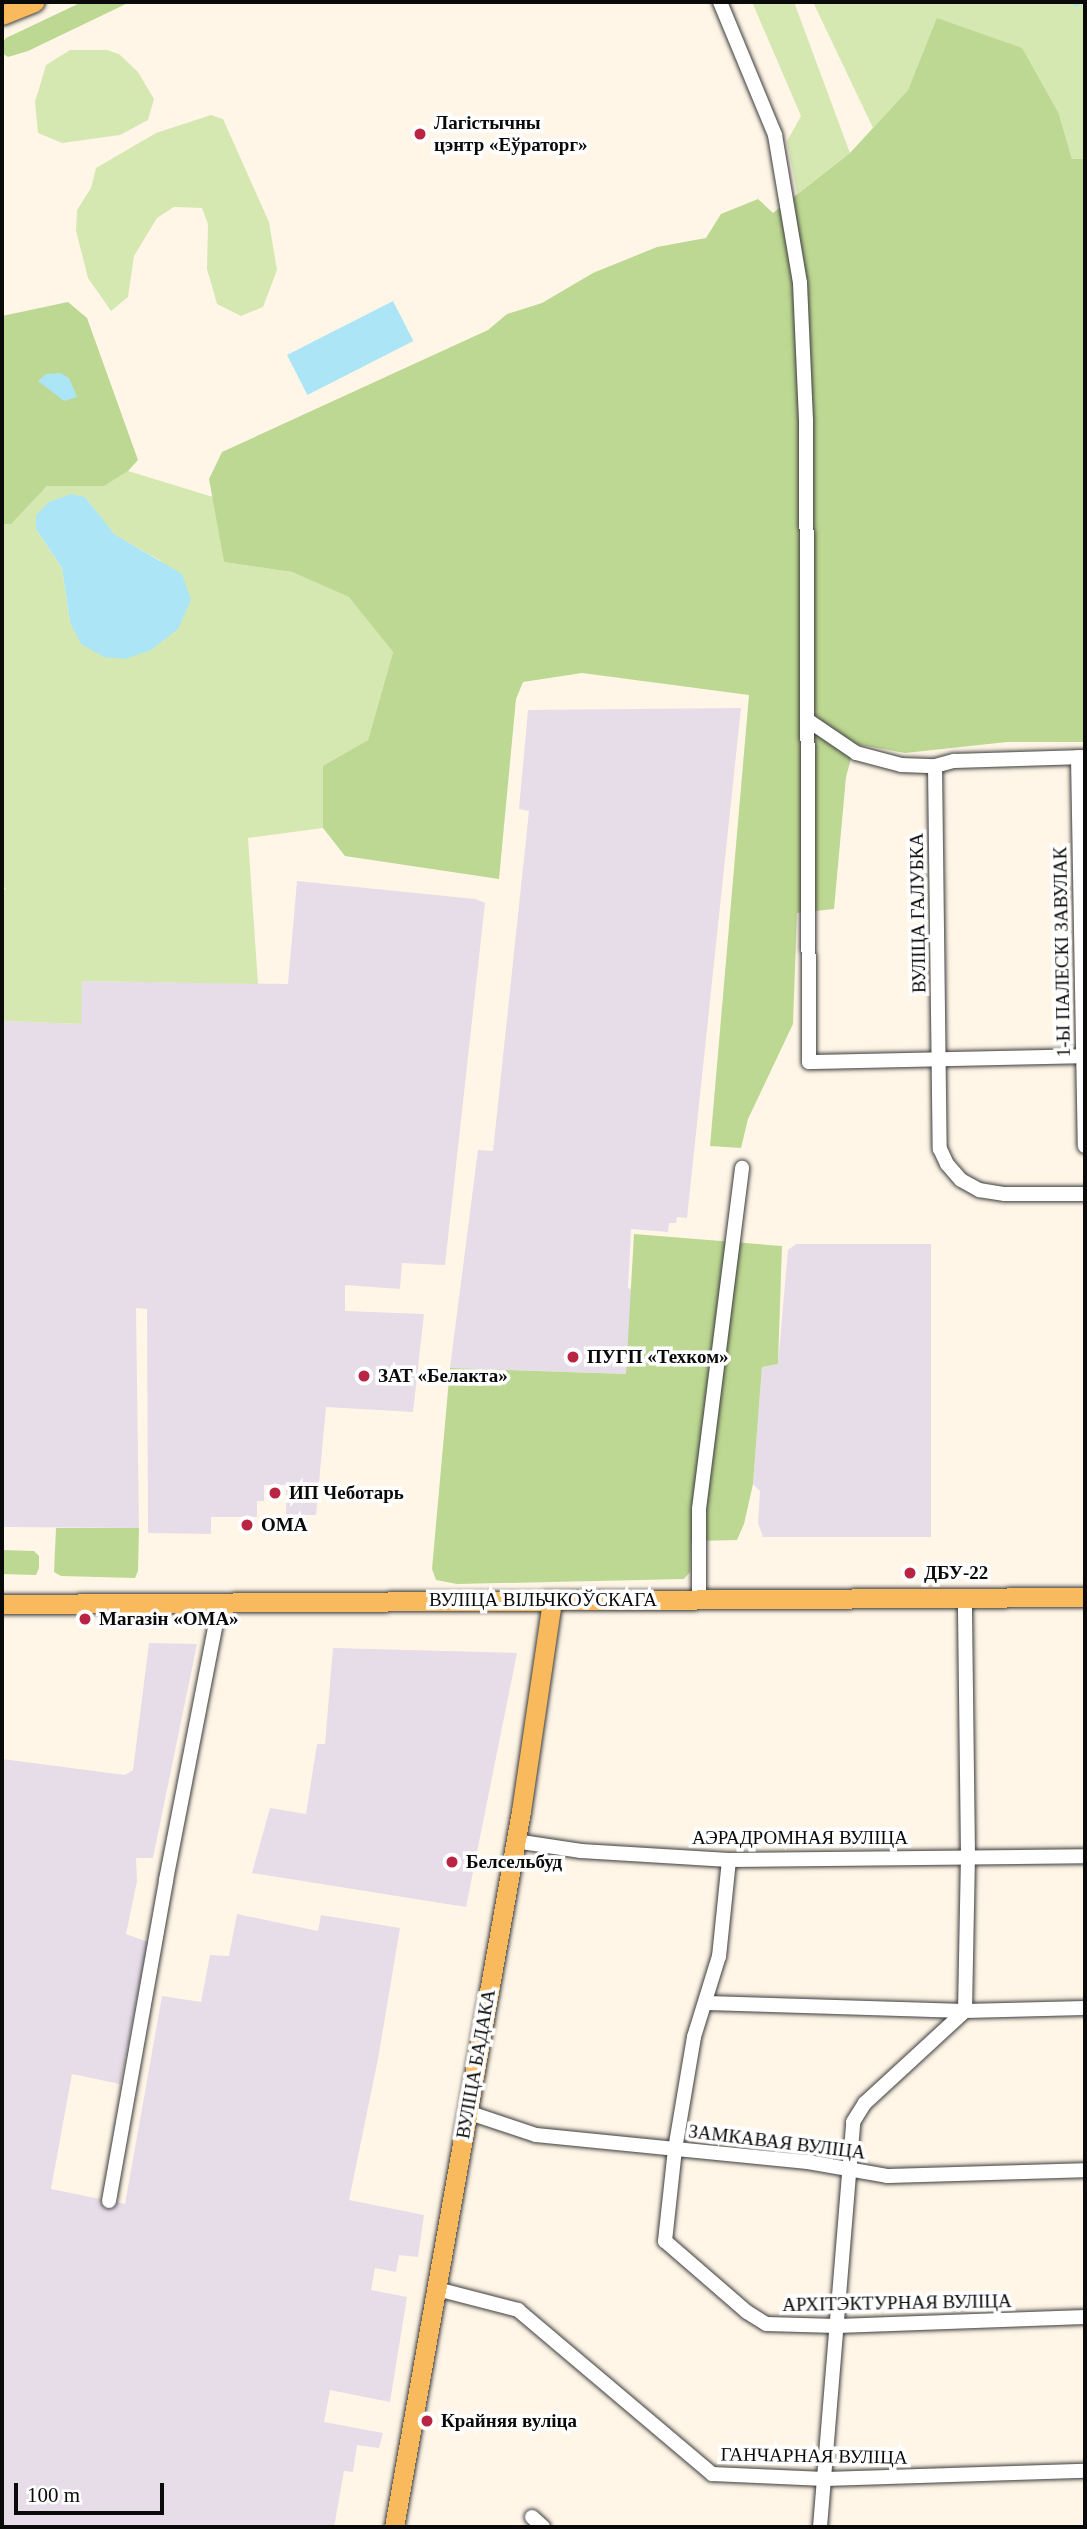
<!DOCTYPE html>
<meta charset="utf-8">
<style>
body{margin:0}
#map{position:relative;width:1087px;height:2529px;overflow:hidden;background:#fff6e7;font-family:Georgia,serif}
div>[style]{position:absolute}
.industrial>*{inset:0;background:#e6dde9}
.green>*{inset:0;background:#d6e8b2}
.forest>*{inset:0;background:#bdd892}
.water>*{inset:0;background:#ace6f6;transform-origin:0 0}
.stream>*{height:2.5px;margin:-1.25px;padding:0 1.25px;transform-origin:1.25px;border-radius:1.25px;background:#ace6f6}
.roads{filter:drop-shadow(0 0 2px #3d3d3d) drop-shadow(0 0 2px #3d3d3d)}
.minor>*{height:14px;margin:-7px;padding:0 7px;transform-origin:7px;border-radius:7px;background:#fff}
.major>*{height:19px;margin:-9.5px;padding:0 9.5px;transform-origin:9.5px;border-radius:9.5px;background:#f8ba5d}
.dots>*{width:19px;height:19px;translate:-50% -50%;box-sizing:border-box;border:4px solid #fff;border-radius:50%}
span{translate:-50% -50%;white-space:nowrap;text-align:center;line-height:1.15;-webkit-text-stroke:7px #fff;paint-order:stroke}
.poi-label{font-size:19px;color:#0a0a0a;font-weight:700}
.left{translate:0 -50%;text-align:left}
.street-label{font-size:19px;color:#0a0a0a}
.frame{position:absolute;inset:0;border:4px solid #0a0a0a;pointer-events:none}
.scale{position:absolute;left:14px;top:2483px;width:150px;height:32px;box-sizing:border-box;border:4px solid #0a0a0a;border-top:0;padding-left:9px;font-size:21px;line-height:24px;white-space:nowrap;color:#0a0a0a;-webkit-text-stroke:5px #fff;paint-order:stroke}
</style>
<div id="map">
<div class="industrial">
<div style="clip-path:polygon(741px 708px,687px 1218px,677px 1217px,676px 1223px,669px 1223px,668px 1232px,631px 1229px,628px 1288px,632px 1289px,627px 1374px,450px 1368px,478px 1150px,493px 1151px,529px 811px,519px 809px,528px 710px)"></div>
<div style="clip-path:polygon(297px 881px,475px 899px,485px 903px,445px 1265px,402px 1263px,400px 1289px,345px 1285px,345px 1311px,424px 1314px,413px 1412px,326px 1407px,316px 1515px,286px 1515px,286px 1485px,264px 1485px,264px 1501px,257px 1501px,257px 1517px,211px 1517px,211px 1534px,148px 1533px,147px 1309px,136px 1308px,139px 1528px,2px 1527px,2px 1021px,81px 1024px,81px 981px,288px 984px)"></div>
<div style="clip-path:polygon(796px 1244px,931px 1244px,931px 1537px,763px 1537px,758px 1523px,760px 1491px,753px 1484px,762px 1367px,778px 1364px,788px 1250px)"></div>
<div style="clip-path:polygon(149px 1643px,197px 1644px,153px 1858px,136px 1858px,137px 1881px,126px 1934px,148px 1942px,120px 2084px,72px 2074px,51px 2189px,125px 2204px,162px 1996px,201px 2002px,210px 1955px,229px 1956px,237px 1914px,318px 1931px,321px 1915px,400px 1928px,378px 2059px,349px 2200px,424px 2215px,418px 2257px,399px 2255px,396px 2272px,375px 2268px,371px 2290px,407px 2297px,390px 2402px,330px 2390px,324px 2422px,383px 2433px,379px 2448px,357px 2445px,353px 2472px,344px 2471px,334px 2527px,2px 2527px,2px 1759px,125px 1775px,133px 1770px)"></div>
<div style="clip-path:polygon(333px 1648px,517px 1653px,466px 1907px,252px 1873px,270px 1808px,306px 1814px,317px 1744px,325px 1744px)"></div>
</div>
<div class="green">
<div style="clip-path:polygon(752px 2px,794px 2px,850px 153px,797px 194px,787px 141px,801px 116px)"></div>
<div style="clip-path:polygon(813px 2px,1085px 2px,1085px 159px,1072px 159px,1059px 114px,938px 19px,908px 90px,873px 128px)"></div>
<div style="clip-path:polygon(70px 50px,107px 50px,119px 54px,138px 72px,154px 99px,148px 120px,120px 135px,62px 143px,38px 133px,35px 102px,46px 65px)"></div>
<div style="clip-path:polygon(211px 115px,223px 119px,269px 222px,277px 270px,263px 307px,241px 316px,217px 304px,207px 269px,208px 224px,202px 208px,174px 207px,157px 218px,134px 256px,128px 297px,111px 311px,88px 278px,76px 231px,77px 210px,91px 188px,96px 168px,156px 133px)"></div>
<div style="clip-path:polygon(evenodd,128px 471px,213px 497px,224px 562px,292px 572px,350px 597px,393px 652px,368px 740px,323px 767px,323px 828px,248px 838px,258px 984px,82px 981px,81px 1024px,2px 1021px,2px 892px,6px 888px,2px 887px,2px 524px,11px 523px,47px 486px,103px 486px,128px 471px,85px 497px,113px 534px,161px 561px,70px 622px,62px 568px,36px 529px,85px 497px)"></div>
</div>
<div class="forest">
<div style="clip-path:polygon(82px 2px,130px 2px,28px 51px,8px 57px,2px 53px,2px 43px,6px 38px)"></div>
<div style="clip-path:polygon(937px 18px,1022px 48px,1059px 114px,1072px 159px,1085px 159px,1085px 742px,1007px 742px,905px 753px,855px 744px,846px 777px,834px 909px,797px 913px,793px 1024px,748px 1119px,741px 1148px,710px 1146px,749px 695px,582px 673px,523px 682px,516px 699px,499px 879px,345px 856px,323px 828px,323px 766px,368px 740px,393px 652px,349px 597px,292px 572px,224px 562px,209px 479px,222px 452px,488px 330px,507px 314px,542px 303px,593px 273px,657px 247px,706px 238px,721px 214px,758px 199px,773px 213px,850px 153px,908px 90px)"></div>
<div style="clip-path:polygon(68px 302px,87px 318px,138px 460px,128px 471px,104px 486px,47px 486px,11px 524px,2px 524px,2px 316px)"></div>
<div style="clip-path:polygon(634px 1234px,782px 1246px,778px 1364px,762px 1367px,753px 1484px,744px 1524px,737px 1540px,691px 1541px,690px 1572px,684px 1579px,457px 1584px,436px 1580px,432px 1569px,450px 1368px,626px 1374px)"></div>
<div style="clip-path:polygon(56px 1528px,139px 1528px,138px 1571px,135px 1578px,61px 1576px,54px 1572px)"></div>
<div style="clip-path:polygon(2px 1550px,34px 1551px,39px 1556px,39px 1568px,36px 1575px,2px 1574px)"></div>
</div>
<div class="water">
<div style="left:393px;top:301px;width:45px;height:119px;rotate:63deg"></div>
<div style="clip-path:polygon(60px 373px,69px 378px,77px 397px,64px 401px,38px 381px,46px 374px)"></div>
<div style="clip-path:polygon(71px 494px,85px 497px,114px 534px,182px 574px,191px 600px,178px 629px,151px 650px,125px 659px,104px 657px,81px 644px,70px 622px,62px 568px,36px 529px,36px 515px,49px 502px)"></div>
</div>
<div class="stream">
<div style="left:1075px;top:5px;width:6px;rotate:-31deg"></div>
</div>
<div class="roads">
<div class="minor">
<div style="left:720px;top:2px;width:144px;rotate:67.5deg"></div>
<div style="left:775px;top:135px;width:150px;rotate:80.4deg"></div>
<div style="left:800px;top:283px;width:137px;rotate:87.5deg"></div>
<div style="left:806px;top:420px;width:642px;rotate:89.73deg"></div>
<div style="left:809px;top:1062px;width:276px;rotate:-1.2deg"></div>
<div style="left:809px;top:721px;width:57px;rotate:34.2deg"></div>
<div style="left:856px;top:753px;width:47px;rotate:14.9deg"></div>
<div style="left:901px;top:765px;width:34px;rotate:2deg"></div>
<div style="left:935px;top:766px;width:20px;rotate:-15deg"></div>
<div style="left:954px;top:761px;width:131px;rotate:-1.7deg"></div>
<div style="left:1078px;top:757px;width:389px;rotate:89deg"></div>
<div style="left:935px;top:766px;width:383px;rotate:89.3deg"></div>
<div style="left:940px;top:1149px;width:17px;rotate:65deg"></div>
<div style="left:947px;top:1164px;width:21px;rotate:49deg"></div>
<div style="left:961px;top:1180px;width:21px;rotate:29deg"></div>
<div style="left:979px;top:1190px;width:26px;rotate:9deg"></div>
<div style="left:1005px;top:1194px;width:80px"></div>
<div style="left:699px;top:1599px;width:90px;rotate:-90deg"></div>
<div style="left:699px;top:1509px;width:344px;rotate:-82.8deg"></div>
<div style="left:515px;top:1841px;width:67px;rotate:8.6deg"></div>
<div style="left:581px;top:1851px;width:148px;rotate:3.5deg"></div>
<div style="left:729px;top:1860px;width:356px;rotate:-0.6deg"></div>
<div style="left:729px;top:1860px;width:97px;rotate:95.9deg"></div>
<div style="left:719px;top:1956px;width:85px;rotate:107.2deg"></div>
<div style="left:694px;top:2037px;width:114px;rotate:99.6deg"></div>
<div style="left:675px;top:2149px;width:93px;rotate:96.2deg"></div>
<div style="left:665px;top:2241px;width:108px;rotate:40.9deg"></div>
<div style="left:747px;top:2312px;width:22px;rotate:32deg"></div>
<div style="left:766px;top:2324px;width:71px;rotate:1.6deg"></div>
<div style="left:837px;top:2326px;width:248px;rotate:-2.1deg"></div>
<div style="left:707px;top:2003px;width:258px;rotate:1.8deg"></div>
<div style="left:965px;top:2011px;width:120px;rotate:-1.4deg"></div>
<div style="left:467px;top:2112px;width:73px;rotate:18.4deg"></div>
<div style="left:536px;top:2135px;width:273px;rotate:5.7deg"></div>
<div style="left:808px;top:2162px;width:80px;rotate:10deg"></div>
<div style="left:887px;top:2176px;width:198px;rotate:-1.7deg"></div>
<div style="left:109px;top:2201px;width:326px;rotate:-79.9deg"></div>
<div style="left:166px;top:1880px;width:284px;rotate:-79deg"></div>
<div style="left:437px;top:2289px;width:84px;rotate:14.5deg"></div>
<div style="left:518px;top:2310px;width:254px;rotate:40.2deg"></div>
<div style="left:712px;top:2474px;width:113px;rotate:2.5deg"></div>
<div style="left:825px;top:2479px;width:260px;rotate:-1.8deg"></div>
<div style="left:532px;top:2517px;width:15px;rotate:42deg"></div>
<div style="left:820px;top:2527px;width:406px;rotate:-85.3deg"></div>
<div style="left:853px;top:2122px;width:22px;rotate:-58deg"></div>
<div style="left:865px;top:2103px;width:136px;rotate:-42.6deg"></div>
<div style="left:965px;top:2011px;width:155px;rotate:-88.9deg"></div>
<div style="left:968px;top:1856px;width:258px;rotate:-90.7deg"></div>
</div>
<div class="major">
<div style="left:2px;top:15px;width:35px;rotate:-22deg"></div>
<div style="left:2px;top:1604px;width:1083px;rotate:-0.37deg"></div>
<div style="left:394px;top:2527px;width:727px;rotate:-79.94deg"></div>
<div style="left:521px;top:1811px;width:213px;rotate:-81.6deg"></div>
</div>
</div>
<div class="dots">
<div style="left:420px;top:134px;background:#b82442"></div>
<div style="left:573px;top:1357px;background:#b82442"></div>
<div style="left:364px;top:1376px;background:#b82442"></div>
<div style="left:275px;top:1493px;background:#b82442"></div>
<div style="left:247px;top:1525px;background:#b82442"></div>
<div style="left:910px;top:1573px;background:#b82442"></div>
<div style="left:85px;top:1619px;background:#b82442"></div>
<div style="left:452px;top:1862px;background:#b82442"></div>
<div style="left:427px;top:2421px;background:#b82442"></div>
</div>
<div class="poi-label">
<span class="left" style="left:434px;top:134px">Лагістычны<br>цэнтр «Еўраторг»</span>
<span class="left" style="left:587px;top:1357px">ПУГП «Техком»</span>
<span class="left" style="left:378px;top:1376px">ЗАТ «Белакта»</span>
<span class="left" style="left:289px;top:1493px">ИП Чеботарь</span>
<span class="left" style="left:261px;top:1525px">ОМА</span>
<span class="left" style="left:924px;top:1573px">ДБУ-22</span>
<span class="left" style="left:99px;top:1619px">Магазін «ОМА»</span>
<span class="left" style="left:466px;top:1862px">Белсельбуд</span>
<span class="left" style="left:441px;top:2421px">Крайняя вуліца</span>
</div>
<div class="street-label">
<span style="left:918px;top:913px;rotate:-91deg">ВУЛІЦА ГАЛУБКА</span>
<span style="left:1062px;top:952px;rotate:-91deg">1-Ы ПАЛЕСКІ ЗАВУЛАК</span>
<span style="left:543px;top:1600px">ВУЛІЦА ВІЛЬЧКОЎСКАГА</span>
<span style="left:800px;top:1838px">АЭРАДРОМНАЯ ВУЛІЦА</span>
<span style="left:476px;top:2064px;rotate:-80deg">ВУЛІЦА БАДАКА</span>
<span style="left:777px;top:2142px;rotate:7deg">ЗАМКАВАЯ ВУЛІЦА</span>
<span style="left:897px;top:2303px;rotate:-1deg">АРХІТЭКТУРНАЯ ВУЛІЦА</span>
<span style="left:814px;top:2456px;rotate:1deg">ГАНЧАРНАЯ ВУЛІЦА</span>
</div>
<div class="frame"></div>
<div class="scale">100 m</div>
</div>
